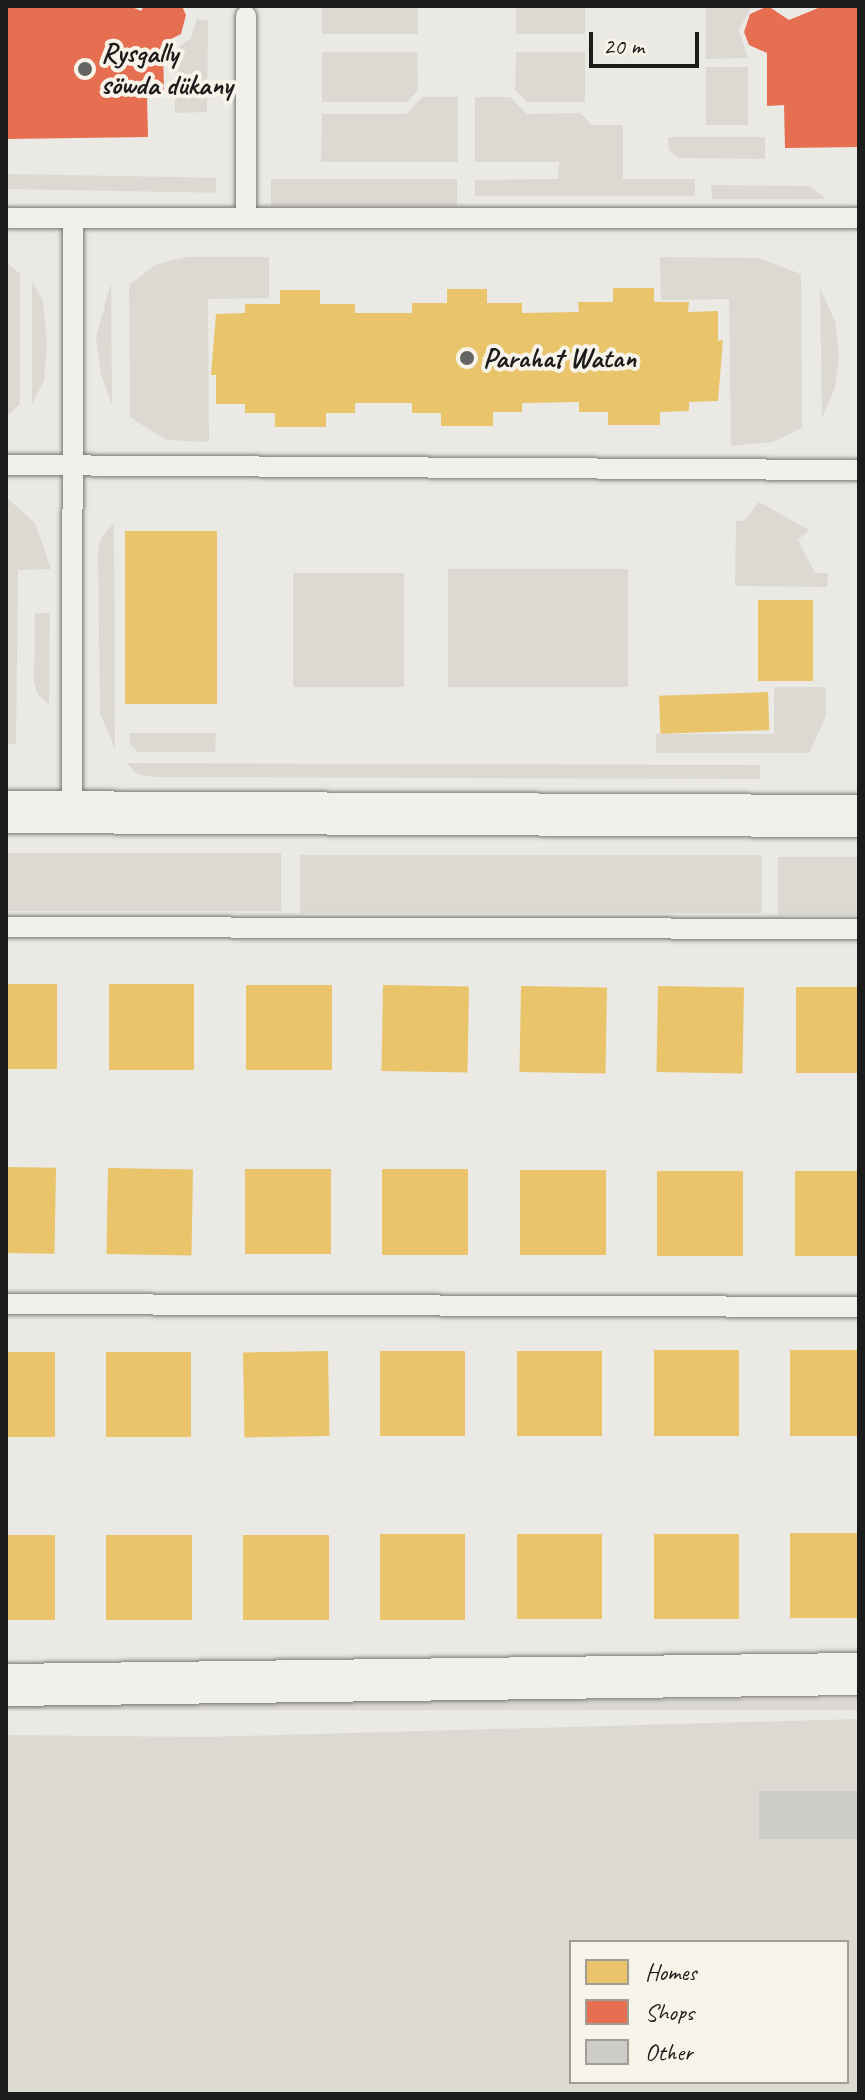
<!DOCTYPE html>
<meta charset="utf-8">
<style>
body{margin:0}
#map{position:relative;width:865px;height:2100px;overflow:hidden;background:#eae9e4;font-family:Caveat,sans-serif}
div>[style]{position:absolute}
.built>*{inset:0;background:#dbd9d2;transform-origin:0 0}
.homes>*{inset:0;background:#e9c46a;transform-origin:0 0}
.shops>*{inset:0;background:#e76f51}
.building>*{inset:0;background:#cdccc9;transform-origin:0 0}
.roads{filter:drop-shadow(0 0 2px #797876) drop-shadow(0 0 2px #797876)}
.service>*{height:20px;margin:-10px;padding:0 10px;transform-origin:10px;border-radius:10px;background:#f1f0ec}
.minor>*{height:42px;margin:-21px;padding:0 21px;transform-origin:21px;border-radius:21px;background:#f1f0ec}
.dots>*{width:22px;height:22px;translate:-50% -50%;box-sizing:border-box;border:4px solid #f7f3e8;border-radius:50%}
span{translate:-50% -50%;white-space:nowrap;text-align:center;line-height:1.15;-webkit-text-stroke:8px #f7f3e8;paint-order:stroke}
.poi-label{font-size:28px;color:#1c1c1c;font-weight:700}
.left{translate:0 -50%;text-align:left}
.frame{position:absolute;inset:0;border:8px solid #1c1c1c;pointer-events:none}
.legend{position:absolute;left:569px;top:1940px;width:280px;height:144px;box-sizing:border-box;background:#f7f3e8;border:2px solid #9f9d96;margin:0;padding:10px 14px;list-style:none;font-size:24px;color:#1c1c1c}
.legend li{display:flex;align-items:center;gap:16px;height:40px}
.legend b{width:40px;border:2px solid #9f9d96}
.scale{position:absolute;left:589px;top:32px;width:110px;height:36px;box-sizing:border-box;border:4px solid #1c1c1c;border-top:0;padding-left:10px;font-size:24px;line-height:28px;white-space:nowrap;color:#1c1c1c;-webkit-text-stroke:6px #f7f3e8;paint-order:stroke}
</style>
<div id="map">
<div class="built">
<div style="left:322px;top:6px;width:96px;height:28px"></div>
<div style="left:516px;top:6px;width:69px;height:28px"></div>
<div style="clip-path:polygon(706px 6px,752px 6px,739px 30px,748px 58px,706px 59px)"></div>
<div style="clip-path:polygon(197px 19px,208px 20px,207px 112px,175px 113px,175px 50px,191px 38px)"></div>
<div style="clip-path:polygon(322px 52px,417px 52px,418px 90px,407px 102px,322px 102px)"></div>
<div style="clip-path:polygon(516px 52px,585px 52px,585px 102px,527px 102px,515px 90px)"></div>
<div style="left:748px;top:67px;width:58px;height:42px;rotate:90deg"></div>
<div style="clip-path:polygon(422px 97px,458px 97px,458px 162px,321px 162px,322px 114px,406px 114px)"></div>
<div style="clip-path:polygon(475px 97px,510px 97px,527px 114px,580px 113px,592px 125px,623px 125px,623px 179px,695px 179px,695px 196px,475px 196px,475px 180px,558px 179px,559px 162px,475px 162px)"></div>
<div style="clip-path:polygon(668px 137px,765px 137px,765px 159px,678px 158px,669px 150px)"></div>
<div style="left:6px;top:174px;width:210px;height:15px;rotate:1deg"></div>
<div style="left:271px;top:179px;width:186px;height:27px"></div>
<div style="clip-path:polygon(711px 185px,810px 186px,826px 199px,712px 199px)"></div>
<div style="clip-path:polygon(186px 257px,269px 257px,269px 298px,208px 299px,209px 442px,166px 440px,130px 417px,129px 285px,157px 264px)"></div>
<div style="clip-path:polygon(660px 257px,759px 258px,801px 274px,802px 428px,773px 442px,731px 446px,729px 299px,661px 300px)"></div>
<div style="clip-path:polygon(6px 262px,20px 274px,20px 404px,6px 417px)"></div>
<div style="clip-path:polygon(32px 281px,43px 301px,47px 346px,44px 381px,32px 404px)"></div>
<div style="clip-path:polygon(111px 283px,112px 405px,101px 374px,96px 337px)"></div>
<div style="clip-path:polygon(820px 288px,835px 321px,839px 354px,835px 388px,822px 418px)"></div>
<div style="clip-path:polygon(6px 497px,35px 523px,51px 569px,18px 570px,16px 744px,6px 744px)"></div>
<div style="clip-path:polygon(759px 502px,809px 530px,798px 540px,815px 573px,828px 573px,827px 587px,735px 586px,736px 521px,744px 521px)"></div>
<div style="clip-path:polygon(114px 523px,114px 524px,115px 749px,100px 713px,98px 553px,101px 538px)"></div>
<div style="left:628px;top:569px;width:118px;height:180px;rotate:90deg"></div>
<div style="left:293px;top:573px;width:111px;height:114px"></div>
<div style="clip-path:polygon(35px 613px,50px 613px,49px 705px,38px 695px,34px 682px)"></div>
<div style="clip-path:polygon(774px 687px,826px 687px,826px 716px,809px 753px,656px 753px,656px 734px,774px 734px)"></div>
<div style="clip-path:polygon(130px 733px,216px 733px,215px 752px,138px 752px,130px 744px)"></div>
<div style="clip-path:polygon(126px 763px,760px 765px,760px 779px,152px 777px,137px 774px)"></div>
<div style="left:6px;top:853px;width:275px;height:58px"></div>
<div style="left:300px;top:855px;width:462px;height:58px"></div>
<div style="left:778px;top:857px;width:81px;height:58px"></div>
<div style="left:859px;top:1699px;width:11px;height:853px;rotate:90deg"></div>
<div style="clip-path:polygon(evenodd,859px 1719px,859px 2094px,6px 2094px,6px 1735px,204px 1737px,859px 1719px,571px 1942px,847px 1942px,847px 2082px,571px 2082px,571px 1942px)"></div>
</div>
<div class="homes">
<div style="clip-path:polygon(613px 288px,654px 288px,654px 302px,689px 302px,688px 312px,718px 311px,718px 341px,723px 340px,718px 401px,689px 402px,689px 411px,660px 412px,660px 425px,608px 425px,608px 412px,579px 412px,579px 402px,522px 403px,522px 412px,493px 412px,493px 426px,441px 426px,441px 413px,412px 413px,412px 403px,355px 403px,355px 413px,326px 413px,326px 427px,275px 427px,275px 413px,245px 413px,245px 404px,216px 404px,216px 375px,211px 375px,216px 314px,245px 313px,245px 304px,280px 304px,280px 290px,320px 290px,320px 304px,355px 304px,355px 313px,412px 313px,412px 303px,447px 303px,447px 289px,487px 289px,487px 303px,522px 303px,522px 313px,579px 312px,578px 302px,613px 302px)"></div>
<div style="left:217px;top:531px;width:173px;height:92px;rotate:90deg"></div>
<div style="left:758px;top:600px;width:55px;height:81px"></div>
<div style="left:768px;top:692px;width:38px;height:109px;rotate:88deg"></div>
<div style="left:6px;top:984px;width:51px;height:85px"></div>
<div style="left:109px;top:984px;width:85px;height:86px"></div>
<div style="left:246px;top:985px;width:86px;height:85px"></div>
<div style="left:383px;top:985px;width:86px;height:86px;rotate:1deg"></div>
<div style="left:521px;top:986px;width:86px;height:86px;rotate:1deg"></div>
<div style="left:658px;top:986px;width:86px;height:86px;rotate:1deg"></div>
<div style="left:796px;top:987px;width:63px;height:86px"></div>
<div style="left:6px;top:1167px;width:50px;height:86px;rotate:1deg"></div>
<div style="left:108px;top:1168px;width:85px;height:86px;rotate:1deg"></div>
<div style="left:245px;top:1169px;width:86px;height:85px"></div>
<div style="left:382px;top:1169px;width:86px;height:86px"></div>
<div style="left:520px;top:1170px;width:86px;height:85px"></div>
<div style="left:657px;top:1171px;width:86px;height:85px"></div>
<div style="left:795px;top:1171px;width:64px;height:85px"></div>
<div style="left:654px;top:1350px;width:85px;height:86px"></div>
<div style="left:790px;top:1350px;width:69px;height:86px"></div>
<div style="left:328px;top:1351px;width:85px;height:85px;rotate:89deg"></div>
<div style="left:380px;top:1351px;width:85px;height:85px"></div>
<div style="left:517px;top:1351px;width:85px;height:85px"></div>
<div style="left:6px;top:1352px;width:49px;height:85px"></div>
<div style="left:106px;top:1352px;width:85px;height:85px"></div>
<div style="left:859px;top:1533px;width:85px;height:69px;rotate:90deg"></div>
<div style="left:380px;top:1534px;width:85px;height:86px"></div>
<div style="left:517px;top:1534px;width:85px;height:85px"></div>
<div style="left:654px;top:1534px;width:85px;height:85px"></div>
<div style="left:6px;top:1535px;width:49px;height:85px"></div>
<div style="left:106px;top:1535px;width:86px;height:85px"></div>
<div style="left:243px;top:1535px;width:86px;height:85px"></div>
</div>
<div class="shops">
<div style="clip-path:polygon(130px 6px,141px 11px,144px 6px,182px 6px,186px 15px,181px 34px,163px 43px,164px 95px,147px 95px,148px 137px,6px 139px,8px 8px)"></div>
<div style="clip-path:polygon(768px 6px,789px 20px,823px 6px,859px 6px,859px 147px,785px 148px,784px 105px,767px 106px,767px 53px,749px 45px,744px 32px,750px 14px)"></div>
</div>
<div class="building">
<div style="left:859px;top:1791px;width:48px;height:100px;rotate:90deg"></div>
</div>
<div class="roads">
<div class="service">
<div style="left:246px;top:16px;width:202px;rotate:90deg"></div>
<div style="left:6px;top:218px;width:853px"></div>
<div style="left:6px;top:465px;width:853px;rotate:0.34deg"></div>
<div style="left:72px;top:812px;width:594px;rotate:-89.9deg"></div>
<div style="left:6px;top:927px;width:853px;rotate:0.13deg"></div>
<div style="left:6px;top:1304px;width:853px;rotate:0.2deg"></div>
</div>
<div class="minor">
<div style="left:6px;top:812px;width:853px;rotate:0.27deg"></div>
<div style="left:6px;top:1685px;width:853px;rotate:-0.74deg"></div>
</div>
</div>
<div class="dots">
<div style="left:85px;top:69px;background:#646462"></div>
<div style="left:467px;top:358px;background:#646462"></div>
</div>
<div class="poi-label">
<span class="left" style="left:101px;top:69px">Rysgally<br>söwda dükany</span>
<span class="left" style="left:483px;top:358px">Parahat Watan</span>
</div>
<div class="frame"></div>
<ul class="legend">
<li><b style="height:22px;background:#e9c46a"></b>Homes</li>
<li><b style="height:22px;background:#e76f51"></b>Shops</li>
<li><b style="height:22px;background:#cdccc9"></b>Other</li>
</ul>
<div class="scale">20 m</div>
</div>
